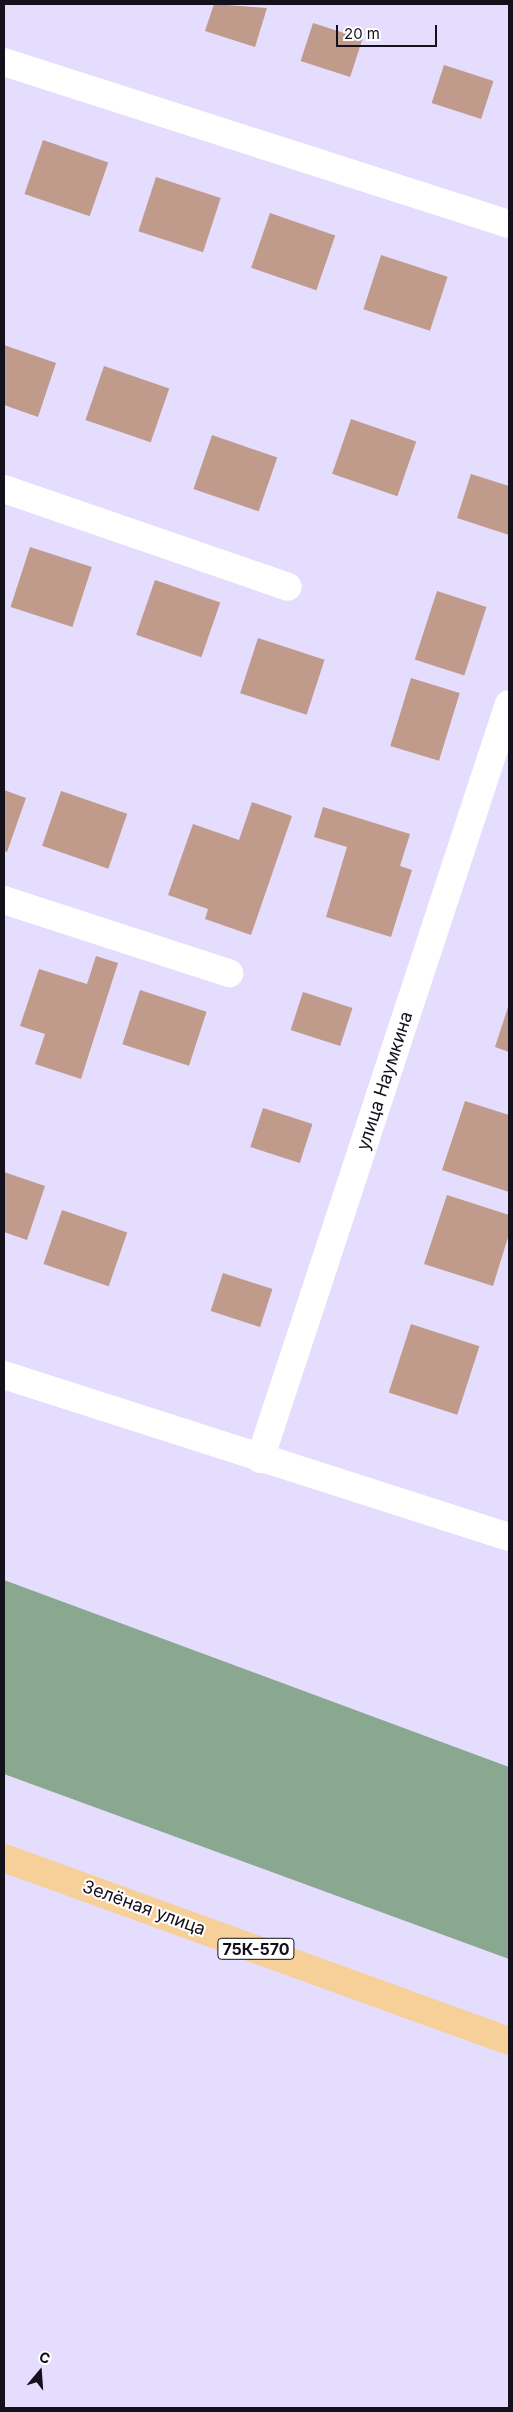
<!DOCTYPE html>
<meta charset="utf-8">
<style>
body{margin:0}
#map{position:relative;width:513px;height:2412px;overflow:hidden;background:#e5ddfd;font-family:Inter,sans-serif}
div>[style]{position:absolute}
.forest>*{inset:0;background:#89a88f}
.building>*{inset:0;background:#c09b8b;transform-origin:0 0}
.street>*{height:28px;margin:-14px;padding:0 14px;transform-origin:14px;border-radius:14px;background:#fff}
.primary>*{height:28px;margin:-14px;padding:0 14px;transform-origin:14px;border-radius:14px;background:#f7d099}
span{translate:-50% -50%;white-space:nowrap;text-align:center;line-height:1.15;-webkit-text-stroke:4px #fff;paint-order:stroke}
.shield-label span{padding:1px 4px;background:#fff;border:1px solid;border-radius:4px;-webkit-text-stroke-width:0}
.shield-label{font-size:16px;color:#14111c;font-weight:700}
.street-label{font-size:18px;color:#14111c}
.frame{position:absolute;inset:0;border:5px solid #14111c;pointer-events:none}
.north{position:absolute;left:15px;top:2347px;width:50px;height:50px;-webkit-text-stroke:4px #fff;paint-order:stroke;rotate:18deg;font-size:14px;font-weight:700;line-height:20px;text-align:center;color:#14111c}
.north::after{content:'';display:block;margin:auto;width:18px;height:22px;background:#14111c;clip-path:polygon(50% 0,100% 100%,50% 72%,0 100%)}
.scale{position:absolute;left:336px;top:25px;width:101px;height:22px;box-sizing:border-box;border:2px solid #14111c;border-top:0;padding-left:6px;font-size:15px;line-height:18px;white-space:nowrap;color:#14111c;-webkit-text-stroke:4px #fff;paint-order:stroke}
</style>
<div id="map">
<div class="forest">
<div style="clip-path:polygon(4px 1580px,509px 1767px,509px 1959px,4px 1774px)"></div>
</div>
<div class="building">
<div style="clip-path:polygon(214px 4px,267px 8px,255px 47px,205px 31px)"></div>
<div style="left:313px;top:23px;width:52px;height:40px;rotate:18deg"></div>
<div style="left:444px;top:65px;width:52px;height:40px;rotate:18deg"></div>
<div style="left:43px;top:140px;width:69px;height:57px;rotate:19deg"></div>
<div style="left:156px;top:177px;width:68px;height:57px;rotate:18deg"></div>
<div style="left:270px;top:213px;width:69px;height:58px;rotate:19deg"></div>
<div style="left:381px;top:255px;width:70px;height:57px;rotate:18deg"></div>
<div style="clip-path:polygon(4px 345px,56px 363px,38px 417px,4px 405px)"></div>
<div style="left:104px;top:366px;width:69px;height:57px;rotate:19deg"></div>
<div style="left:351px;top:419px;width:69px;height:58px;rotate:19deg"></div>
<div style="left:212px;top:435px;width:69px;height:57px;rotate:19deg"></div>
<div style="clip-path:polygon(471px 474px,509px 486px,509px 535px,457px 518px)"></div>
<div style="left:30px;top:547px;width:65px;height:63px;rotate:18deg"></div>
<div style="left:155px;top:580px;width:69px;height:58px;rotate:19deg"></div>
<div style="left:437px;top:591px;width:52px;height:72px;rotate:18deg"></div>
<div style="left:258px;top:638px;width:70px;height:58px;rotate:18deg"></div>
<div style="left:411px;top:678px;width:51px;height:71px;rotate:17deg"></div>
<div style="clip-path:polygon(4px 790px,26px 798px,7px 852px,4px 851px)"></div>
<div style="left:61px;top:791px;width:70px;height:58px;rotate:19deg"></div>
<div style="clip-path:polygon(252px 802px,292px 816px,251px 935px,205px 919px,208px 909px,168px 895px,193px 824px,239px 840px)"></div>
<div style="clip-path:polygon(323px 807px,410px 834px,400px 866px,412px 870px,391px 937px,326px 917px,347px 847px,314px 837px)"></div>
<div style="clip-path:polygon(96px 956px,118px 963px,81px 1079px,35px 1064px,45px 1034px,20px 1026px,39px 969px,87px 984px)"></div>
<div style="left:140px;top:990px;width:70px;height:57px;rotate:18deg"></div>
<div style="left:303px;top:992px;width:52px;height:40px;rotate:18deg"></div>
<div style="clip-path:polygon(509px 1004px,509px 1052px,495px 1047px)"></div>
<div style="clip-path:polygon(465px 1101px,509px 1115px,509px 1192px,442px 1170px)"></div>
<div style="left:263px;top:1108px;width:52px;height:41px;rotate:18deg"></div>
<div style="clip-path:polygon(4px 1172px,45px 1186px,27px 1240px,4px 1232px)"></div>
<div style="clip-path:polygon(447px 1195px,509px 1215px,509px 1234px,493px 1286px,424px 1264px)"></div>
<div style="left:62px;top:1210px;width:69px;height:57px;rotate:19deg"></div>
<div style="left:223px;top:1273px;width:52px;height:40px;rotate:18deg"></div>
<div style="left:411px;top:1324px;width:72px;height:72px;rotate:18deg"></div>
</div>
<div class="street">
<div style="left:4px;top:62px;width:530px;rotate:17.79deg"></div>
<div style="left:4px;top:489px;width:300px;rotate:19deg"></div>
<div style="left:4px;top:900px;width:237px;rotate:18deg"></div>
<div style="left:4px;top:1375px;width:530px;rotate:17.79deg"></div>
<div style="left:260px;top:1459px;width:795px;rotate:-71.75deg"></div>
</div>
<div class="primary">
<div style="left:4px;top:1858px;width:537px;rotate:19.92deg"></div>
</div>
<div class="shield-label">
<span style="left:256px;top:1949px">75К-570</span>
</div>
<div class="street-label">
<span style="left:385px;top:1081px;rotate:-72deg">улица Наумкина</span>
<span style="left:144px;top:1908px;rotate:20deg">Зелёная улица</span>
</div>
<div class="frame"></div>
<div class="north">С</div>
<div class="scale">20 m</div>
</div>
